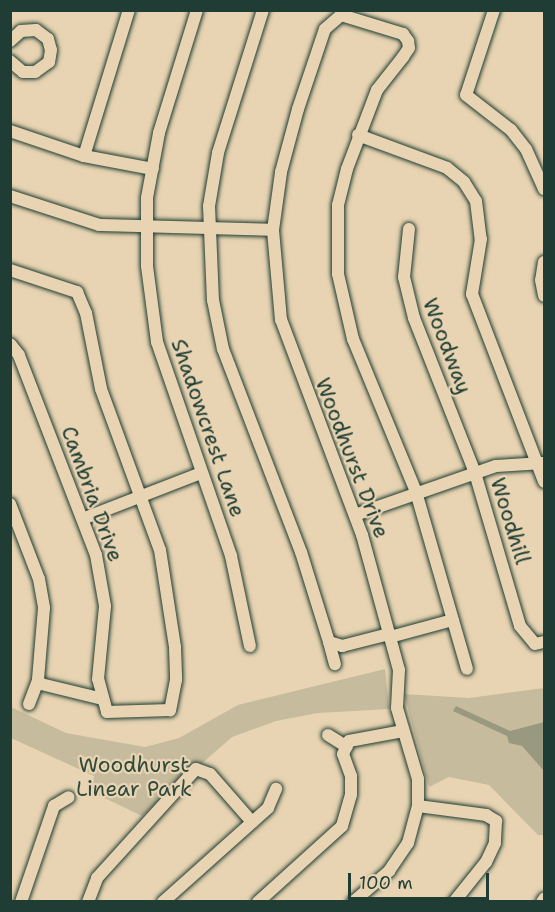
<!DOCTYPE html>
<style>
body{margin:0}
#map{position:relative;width:555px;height:912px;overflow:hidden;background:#e8d4b2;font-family:"Shantell Sans",sans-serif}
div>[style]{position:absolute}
.green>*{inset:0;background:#c7bb9d}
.water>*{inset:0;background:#999980}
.roads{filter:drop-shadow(0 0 2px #1f3d34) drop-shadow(0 0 2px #1f3d34)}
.minor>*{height:12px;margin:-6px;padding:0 6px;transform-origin:6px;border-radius:6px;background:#e8d4b2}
span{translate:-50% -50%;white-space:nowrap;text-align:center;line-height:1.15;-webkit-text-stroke:4.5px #e8d4b2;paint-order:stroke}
.street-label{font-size:21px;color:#1f3d34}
.park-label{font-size:21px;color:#304a3e}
.frame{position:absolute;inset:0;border:12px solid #1f3d34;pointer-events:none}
.scale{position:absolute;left:348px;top:873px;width:141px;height:27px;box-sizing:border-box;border:3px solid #1f3d34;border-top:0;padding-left:8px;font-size:18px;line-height:21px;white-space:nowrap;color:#1f3d34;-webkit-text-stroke:4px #e8d4b2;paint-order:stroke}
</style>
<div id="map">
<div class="green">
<div style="clip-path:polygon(385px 669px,389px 709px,318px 713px,276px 721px,232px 737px,142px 816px,92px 792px,94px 776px,11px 738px,11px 707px,66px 733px,145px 747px,179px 738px,238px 705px)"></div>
<div style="clip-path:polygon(544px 688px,544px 835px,538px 835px,489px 785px,449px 777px,429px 787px,404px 694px,469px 698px)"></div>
</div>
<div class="water">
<div style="clip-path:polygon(456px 706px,510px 731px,544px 722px,544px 771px,522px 746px,509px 743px,507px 736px,453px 711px)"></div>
</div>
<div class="roads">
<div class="minor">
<div style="left:197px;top:10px;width:129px;rotate:107.2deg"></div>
<div style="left:159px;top:133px;width:66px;rotate:100.5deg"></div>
<div style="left:147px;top:198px;width:68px;rotate:90deg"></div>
<div style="left:147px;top:266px;width:77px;rotate:82.5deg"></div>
<div style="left:157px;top:342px;width:226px;rotate:70.9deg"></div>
<div style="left:231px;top:556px;width:92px;rotate:78.1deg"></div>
<div style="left:263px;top:10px;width:150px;rotate:107.5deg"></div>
<div style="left:218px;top:153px;width:54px;rotate:99.6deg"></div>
<div style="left:209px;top:206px;width:94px;rotate:87.6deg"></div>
<div style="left:213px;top:300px;width:50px;rotate:78.5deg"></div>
<div style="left:223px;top:349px;width:217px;rotate:69deg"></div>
<div style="left:301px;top:552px;width:94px;rotate:72.7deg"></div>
<div style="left:329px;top:642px;width:14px;rotate:17deg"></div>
<div style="left:342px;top:646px;width:49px;rotate:-14.3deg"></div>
<div style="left:494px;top:10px;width:89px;rotate:108.2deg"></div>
<div style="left:466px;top:95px;width:57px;rotate:37.9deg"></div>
<div style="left:511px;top:130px;width:24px;rotate:52deg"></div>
<div style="left:526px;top:149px;width:44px;rotate:65.8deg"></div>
<div style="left:10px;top:41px;width:15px;rotate:-42deg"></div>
<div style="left:21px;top:31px;width:15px;rotate:-4deg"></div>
<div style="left:36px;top:30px;width:15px;rotate:37deg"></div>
<div style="left:48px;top:39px;width:11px;rotate:75deg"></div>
<div style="left:51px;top:50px;width:12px;rotate:99deg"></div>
<div style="left:49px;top:62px;width:17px;rotate:144deg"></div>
<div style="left:35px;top:72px;width:12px;rotate:180deg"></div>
<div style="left:23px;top:72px;width:17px;rotate:-140deg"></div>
<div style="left:10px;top:131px;width:78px;rotate:18.7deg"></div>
<div style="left:84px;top:156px;width:70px;rotate:10.7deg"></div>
<div style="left:358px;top:135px;width:95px;rotate:20.3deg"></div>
<div style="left:447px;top:168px;width:22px;rotate:39deg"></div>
<div style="left:464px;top:182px;width:22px;rotate:58deg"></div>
<div style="left:476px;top:201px;width:38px;rotate:83deg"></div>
<div style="left:481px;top:239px;width:56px;rotate:99.3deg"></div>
<div style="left:472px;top:294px;width:201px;rotate:69deg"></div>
<div style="left:84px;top:156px;width:153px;rotate:-72.9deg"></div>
<div style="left:10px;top:196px;width:94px;rotate:18deg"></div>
<div style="left:99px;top:225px;width:174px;rotate:1.6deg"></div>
<div style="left:409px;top:229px;width:48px;rotate:95.9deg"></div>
<div style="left:404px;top:277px;width:42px;rotate:76.3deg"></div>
<div style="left:414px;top:318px;width:167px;rotate:68.5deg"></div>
<div style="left:475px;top:473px;width:159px;rotate:73.6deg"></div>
<div style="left:520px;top:626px;width:23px;rotate:50deg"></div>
<div style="left:535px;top:644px;width:9px;rotate:-13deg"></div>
<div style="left:544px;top:262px;width:18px;rotate:99deg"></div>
<div style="left:541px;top:280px;width:16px;rotate:79deg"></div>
<div style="left:10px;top:270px;width:71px;rotate:18.2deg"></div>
<div style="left:77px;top:292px;width:23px;rotate:67deg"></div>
<div style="left:86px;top:313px;width:77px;rotate:78.8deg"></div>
<div style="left:101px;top:389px;width:171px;rotate:69.9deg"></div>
<div style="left:160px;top:550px;width:98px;rotate:81.2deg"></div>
<div style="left:175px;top:647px;width:33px;rotate:88deg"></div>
<div style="left:176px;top:680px;width:31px;rotate:101deg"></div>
<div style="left:170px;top:710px;width:63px;rotate:178.2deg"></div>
<div style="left:107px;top:712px;width:34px;rotate:-105deg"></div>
<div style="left:98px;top:679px;width:73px;rotate:-84.5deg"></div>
<div style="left:105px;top:606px;width:52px;rotate:-100deg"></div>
<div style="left:96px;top:555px;width:214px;rotate:-111.1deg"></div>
<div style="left:19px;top:355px;width:14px;rotate:-129deg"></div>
<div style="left:10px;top:504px;width:80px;rotate:68.9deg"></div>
<div style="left:39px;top:579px;width:29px;rotate:80deg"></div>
<div style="left:44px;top:608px;width:72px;rotate:94.8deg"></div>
<div style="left:38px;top:680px;width:5px;rotate:53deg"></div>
<div style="left:41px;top:684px;width:64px;rotate:13.6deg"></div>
<div style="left:355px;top:515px;width:149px;rotate:-19.2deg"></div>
<div style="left:496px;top:466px;width:47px;rotate:-3.7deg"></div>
<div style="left:85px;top:518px;width:124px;rotate:-21.2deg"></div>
<div style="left:390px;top:637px;width:65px;rotate:-15.1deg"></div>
<div style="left:329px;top:642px;width:23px;rotate:75deg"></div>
<div style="left:29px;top:704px;width:26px;rotate:-69deg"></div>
<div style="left:328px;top:735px;width:22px;rotate:32deg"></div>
<div style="left:418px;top:806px;width:69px;rotate:7.5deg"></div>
<div style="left:486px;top:815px;width:12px;rotate:31deg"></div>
<div style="left:496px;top:821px;width:22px;rotate:93deg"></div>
<div style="left:495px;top:843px;width:21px;rotate:115deg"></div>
<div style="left:486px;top:862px;width:51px;rotate:128.7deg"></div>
<div style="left:21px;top:902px;width:102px;rotate:-71deg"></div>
<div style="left:54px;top:806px;width:17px;rotate:-31deg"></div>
<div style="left:88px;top:902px;width:26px;rotate:-69deg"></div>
<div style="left:97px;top:878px;width:147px;rotate:-47.8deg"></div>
<div style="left:196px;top:769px;width:15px;rotate:20deg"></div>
<div style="left:210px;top:774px;width:64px;rotate:48.8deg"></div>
<div style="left:163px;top:902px;width:141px;rotate:-41.8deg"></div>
<div style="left:268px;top:808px;width:21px;rotate:-67deg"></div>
<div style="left:258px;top:902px;width:113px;rotate:-42.1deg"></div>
<div style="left:342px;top:826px;width:32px;rotate:-74deg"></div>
<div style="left:351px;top:795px;width:19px;rotate:-90deg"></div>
<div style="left:351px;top:776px;width:23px;rotate:-110deg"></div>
<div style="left:343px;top:754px;width:14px;rotate:-65deg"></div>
<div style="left:349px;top:741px;width:55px;rotate:-10.5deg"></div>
<div style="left:353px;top:902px;width:48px;rotate:-40.7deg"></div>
<div style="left:389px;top:871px;width:34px;rotate:-56deg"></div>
<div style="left:408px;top:843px;width:38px;rotate:-75deg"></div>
<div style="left:418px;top:806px;width:27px;rotate:-90deg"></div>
<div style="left:418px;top:779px;width:74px;rotate:-106.5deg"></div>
<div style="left:397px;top:708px;width:38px;rotate:-87deg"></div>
<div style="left:399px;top:670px;width:140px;rotate:-105.3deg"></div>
<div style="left:362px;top:535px;width:230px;rotate:-110.6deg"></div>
<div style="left:281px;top:320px;width:90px;rotate:-95.1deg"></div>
<div style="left:273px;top:230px;width:59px;rotate:-82.1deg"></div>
<div style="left:281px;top:172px;width:65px;rotate:-74.9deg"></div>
<div style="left:298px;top:109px;width:84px;rotate:-71.4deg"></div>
<div style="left:325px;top:29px;width:21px;rotate:-41deg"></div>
<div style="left:341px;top:15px;width:65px;rotate:17deg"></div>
<div style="left:403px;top:34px;width:9px;rotate:54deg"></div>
<div style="left:408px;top:41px;width:7px;rotate:82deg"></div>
<div style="left:409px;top:48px;width:11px;rotate:124deg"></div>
<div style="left:403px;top:57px;width:42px;rotate:128.2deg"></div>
<div style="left:377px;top:90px;width:85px;rotate:110.8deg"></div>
<div style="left:347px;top:169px;width:37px;rotate:104deg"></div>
<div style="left:338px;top:205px;width:69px;rotate:90deg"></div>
<div style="left:338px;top:274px;width:67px;rotate:77deg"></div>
<div style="left:353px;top:339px;width:165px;rotate:67.6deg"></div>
<div style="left:416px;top:492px;width:184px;rotate:73.9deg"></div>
<div style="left:542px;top:902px;width:4px;rotate:-56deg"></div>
</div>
</div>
<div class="street-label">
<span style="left:447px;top:346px;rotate:69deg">Woodway</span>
<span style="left:208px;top:428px;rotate:71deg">Shadowcrest Lane</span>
<span style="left:352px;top:458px;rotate:69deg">Woodhurst Drive</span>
<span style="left:92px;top:494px;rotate:70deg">Cambria Drive</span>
<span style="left:510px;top:521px;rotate:73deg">Woodhill</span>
</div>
<div class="park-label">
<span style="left:134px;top:777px">Woodhurst<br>Linear Park</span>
</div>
<div class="frame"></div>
<div class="scale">100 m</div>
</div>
